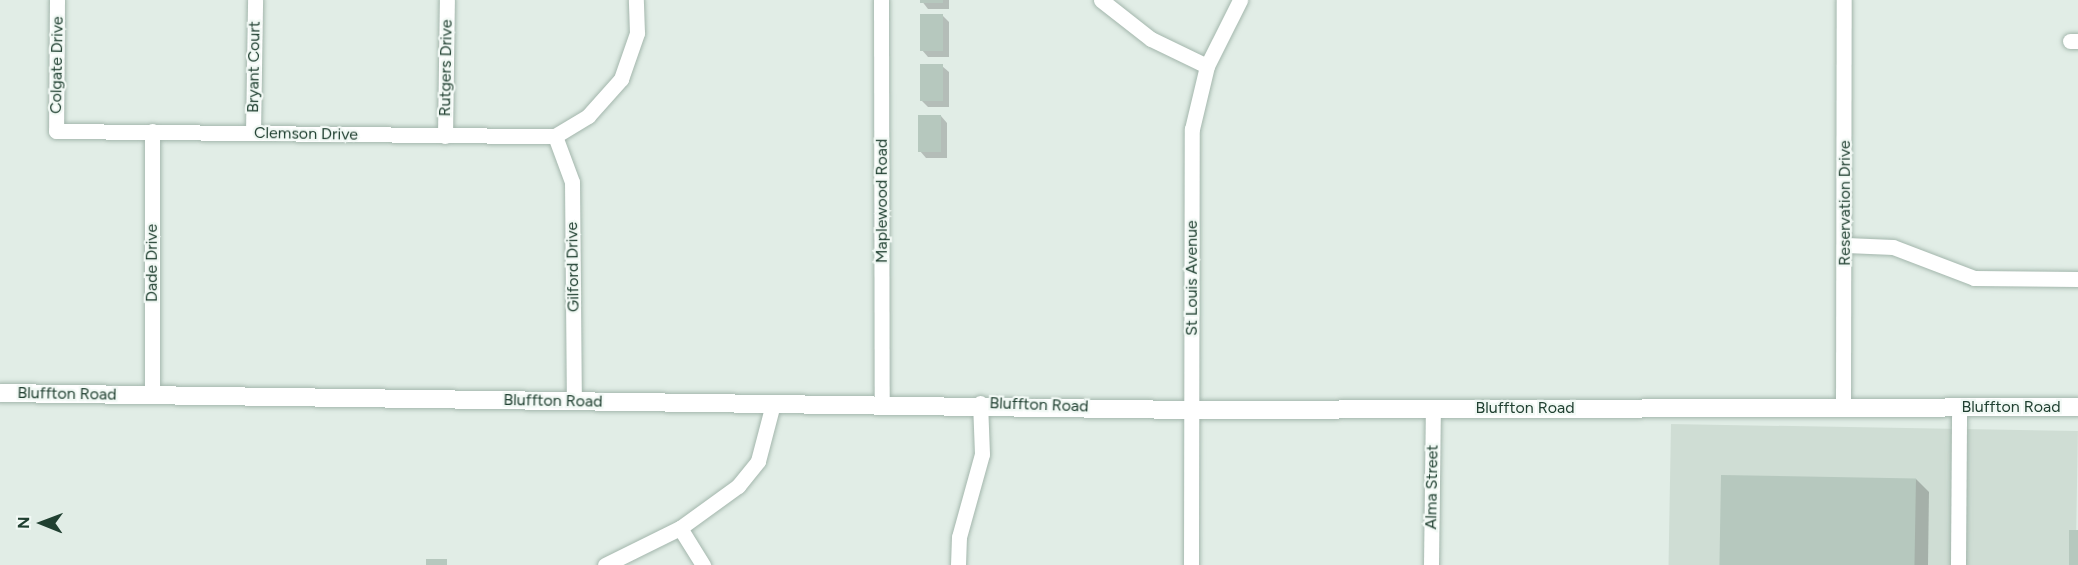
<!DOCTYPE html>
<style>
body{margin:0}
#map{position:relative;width:2078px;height:565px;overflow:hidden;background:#e1ede6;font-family:Figtree,sans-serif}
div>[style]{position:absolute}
.built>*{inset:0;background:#cfddd4;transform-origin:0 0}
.shadow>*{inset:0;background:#0003}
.building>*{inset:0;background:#b6c8be;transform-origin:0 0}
.roads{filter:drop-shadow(0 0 2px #a3b6ac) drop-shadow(0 0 2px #a3b6ac)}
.street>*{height:15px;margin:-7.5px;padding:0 7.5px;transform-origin:7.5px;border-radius:7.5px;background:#fff}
.secondary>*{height:18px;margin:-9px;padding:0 9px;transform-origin:9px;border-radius:9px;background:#fff}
span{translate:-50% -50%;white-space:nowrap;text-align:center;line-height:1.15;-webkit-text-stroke:4.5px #f2f9f5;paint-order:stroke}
.street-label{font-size:16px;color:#204031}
.north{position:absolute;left:12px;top:493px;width:60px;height:60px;-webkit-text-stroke:4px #f2f9f5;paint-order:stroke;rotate:271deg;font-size:16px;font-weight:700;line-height:24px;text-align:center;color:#204031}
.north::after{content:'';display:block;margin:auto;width:21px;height:27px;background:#204031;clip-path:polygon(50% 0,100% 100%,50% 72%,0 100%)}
</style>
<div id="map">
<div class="built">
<div style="left:1671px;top:424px;width:407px;height:141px;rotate:1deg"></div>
</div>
<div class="shadow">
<div style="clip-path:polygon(921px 0,949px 0,949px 9px,928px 9px)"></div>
<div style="clip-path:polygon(942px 15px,949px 22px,949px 57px,928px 57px,922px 50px)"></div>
<div style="clip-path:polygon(942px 66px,949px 72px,949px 107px,928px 107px,921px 100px)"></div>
<div style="clip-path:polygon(941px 116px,947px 123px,947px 158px,926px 158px,920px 151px)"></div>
<div style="clip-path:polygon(1916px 479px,1929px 492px,1928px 565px,1721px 565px)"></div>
</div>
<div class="building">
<div style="left:920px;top:0;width:23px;height:3px"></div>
<div style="left:920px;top:14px;width:23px;height:37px"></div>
<div style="left:920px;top:64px;width:23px;height:37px"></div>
<div style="left:918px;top:115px;width:23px;height:37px"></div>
<div style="left:1721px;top:475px;width:195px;height:90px;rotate:1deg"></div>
<div style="left:2069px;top:530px;width:9px;height:35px"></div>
<div style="left:426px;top:559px;width:21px;height:6px"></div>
</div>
<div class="roads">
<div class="street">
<div style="left:57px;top:0;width:131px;rotate:90.4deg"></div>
<div style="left:56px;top:131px;width:499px;rotate:0.6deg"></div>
<div style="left:881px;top:0;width:402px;rotate:89.9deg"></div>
<div style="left:1101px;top:0;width:63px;rotate:38deg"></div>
<div style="left:1151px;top:39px;width:62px;rotate:25.7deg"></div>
<div style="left:2070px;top:41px;width:8px"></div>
<div style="left:152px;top:131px;width:264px;rotate:90deg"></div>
<div style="left:253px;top:133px;width:133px;rotate:-89.1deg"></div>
<div style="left:445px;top:136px;width:136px;rotate:-89.2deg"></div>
<div style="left:555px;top:136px;width:49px;rotate:69.7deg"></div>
<div style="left:572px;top:182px;width:219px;rotate:89.5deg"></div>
<div style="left:555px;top:136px;width:39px;rotate:-31deg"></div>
<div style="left:588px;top:116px;width:50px;rotate:-48.3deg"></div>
<div style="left:621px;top:79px;width:49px;rotate:-70.8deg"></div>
<div style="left:637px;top:33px;width:33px;rotate:-92deg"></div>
<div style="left:1846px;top:245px;width:47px;rotate:2.4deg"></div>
<div style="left:1893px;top:247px;width:87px;rotate:20.9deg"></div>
<div style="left:1974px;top:278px;width:104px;rotate:0.6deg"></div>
<div style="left:1843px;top:406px;width:406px;rotate:-89.9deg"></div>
<div style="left:680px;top:528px;width:44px;rotate:58.1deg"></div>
<div style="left:605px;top:565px;width:84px;rotate:-26.3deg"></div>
<div style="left:680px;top:528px;width:72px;rotate:-35.9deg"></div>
<div style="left:738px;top:486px;width:32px;rotate:-51deg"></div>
<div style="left:758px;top:461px;width:59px;rotate:-75.3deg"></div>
<div style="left:958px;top:565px;width:28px;rotate:-88deg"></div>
<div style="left:959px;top:537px;width:86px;rotate:-74.5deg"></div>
<div style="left:982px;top:454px;width:51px;rotate:-92.2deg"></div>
<div style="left:1191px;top:565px;width:436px;rotate:-89.9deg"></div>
<div style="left:1192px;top:129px;width:65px;rotate:-76.6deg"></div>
<div style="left:1207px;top:66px;width:74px;rotate:-63.4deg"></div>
<div style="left:1431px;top:565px;width:157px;rotate:-89.3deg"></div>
<div style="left:1958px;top:565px;width:158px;rotate:-89.6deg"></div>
</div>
<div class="secondary">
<div style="left:0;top:393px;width:1192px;rotate:0.82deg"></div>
<div style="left:1192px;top:410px;width:886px;rotate:-0.19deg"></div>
</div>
</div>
<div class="street-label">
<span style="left:57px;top:65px;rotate:-89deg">Colgate Drive</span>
<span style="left:254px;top:67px;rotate:-89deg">Bryant Court</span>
<span style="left:446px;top:68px;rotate:-89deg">Rutgers Drive</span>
<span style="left:306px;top:134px;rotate:1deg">Clemson Drive</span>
<span style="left:882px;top:201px;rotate:-90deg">Maplewood Road</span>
<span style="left:1845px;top:203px;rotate:-90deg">Reservation Drive</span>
<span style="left:152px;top:263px;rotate:-90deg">Dade Drive</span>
<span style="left:573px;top:267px;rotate:-91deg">Gilford Drive</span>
<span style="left:1192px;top:278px;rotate:-90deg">St Louis Avenue</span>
<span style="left:67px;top:394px;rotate:1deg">Bluffton Road</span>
<span style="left:553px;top:401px;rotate:1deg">Bluffton Road</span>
<span style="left:1039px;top:405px;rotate:2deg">Bluffton Road</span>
<span style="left:2011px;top:407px">Bluffton Road</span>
<span style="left:1525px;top:408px">Bluffton Road</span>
<span style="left:1432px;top:487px;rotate:-89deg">Alma Street</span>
</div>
<div class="north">N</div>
</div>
